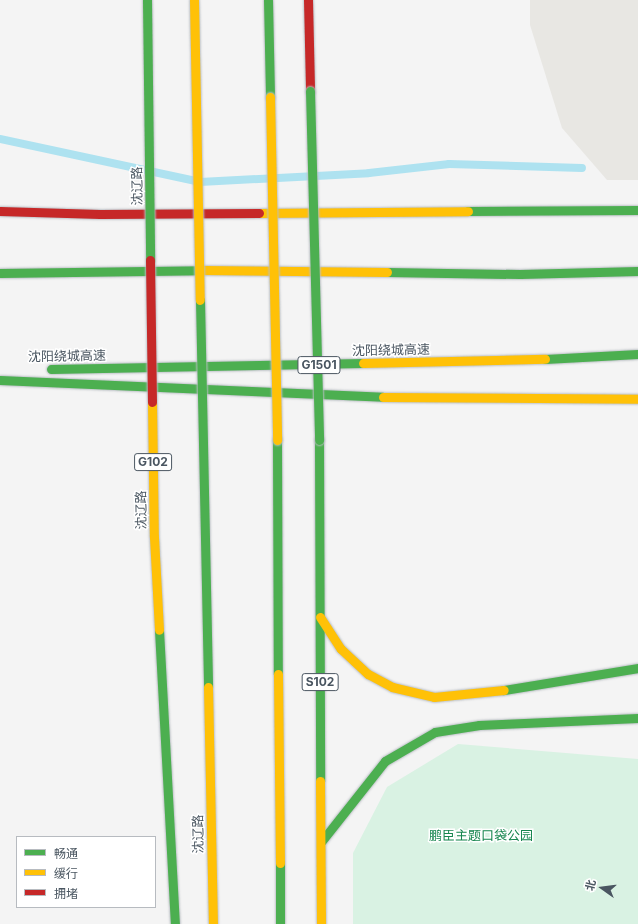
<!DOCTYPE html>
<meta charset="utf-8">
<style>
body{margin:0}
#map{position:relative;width:638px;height:924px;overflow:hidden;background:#f4f4f4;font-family:Inter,"Noto Sans SC",sans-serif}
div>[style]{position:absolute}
.commercial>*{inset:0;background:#e8e7e3}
.green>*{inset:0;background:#d9f2e3}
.stream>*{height:8px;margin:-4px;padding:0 4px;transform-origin:4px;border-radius:4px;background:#aee2f0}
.roads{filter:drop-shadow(0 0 1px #b9bec3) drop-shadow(0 0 1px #b9bec3)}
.fast>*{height:9px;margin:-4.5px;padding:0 4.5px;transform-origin:4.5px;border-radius:4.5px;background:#4caf50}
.slow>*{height:9px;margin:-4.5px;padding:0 4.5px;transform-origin:4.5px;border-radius:4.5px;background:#ffc107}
.jam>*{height:9px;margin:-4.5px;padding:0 4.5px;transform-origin:4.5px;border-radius:4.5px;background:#c62828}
.bridges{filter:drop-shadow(0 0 1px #b9bec3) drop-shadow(0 0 1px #b9bec3)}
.fast-bridge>*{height:9px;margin:-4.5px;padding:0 4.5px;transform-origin:4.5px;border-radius:4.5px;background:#4caf50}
.slow-bridge>*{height:9px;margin:-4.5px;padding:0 4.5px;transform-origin:4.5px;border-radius:4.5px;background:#ffc107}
.jam-bridge>*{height:9px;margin:-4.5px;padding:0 4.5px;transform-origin:4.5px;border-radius:4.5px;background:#c62828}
span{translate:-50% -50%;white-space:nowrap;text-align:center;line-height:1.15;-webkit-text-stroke:3px #fff;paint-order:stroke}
.shield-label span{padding:1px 3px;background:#fff;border:1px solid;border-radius:3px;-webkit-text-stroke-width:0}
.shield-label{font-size:12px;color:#4a5661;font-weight:700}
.street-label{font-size:13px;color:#4a5661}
.park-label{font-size:13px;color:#17864f}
.legend{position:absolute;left:16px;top:836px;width:140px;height:72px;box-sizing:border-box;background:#fff;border:1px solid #b7bbc0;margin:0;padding:5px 7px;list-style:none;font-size:12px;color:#4a5661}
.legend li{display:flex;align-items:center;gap:8px;height:20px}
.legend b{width:20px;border:1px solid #b7bbc0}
.north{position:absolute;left:582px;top:868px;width:40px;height:40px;-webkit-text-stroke:3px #fff;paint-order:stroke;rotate:284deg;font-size:11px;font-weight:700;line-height:16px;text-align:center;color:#4a5661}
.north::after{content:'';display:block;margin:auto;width:14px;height:18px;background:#4a5661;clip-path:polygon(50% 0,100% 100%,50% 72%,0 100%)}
</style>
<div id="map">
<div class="commercial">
<div style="clip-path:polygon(530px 0,638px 0,638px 180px,607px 180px,562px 128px,530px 25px)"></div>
</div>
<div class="green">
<div style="clip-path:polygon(458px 744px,638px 759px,638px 924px,353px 924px,353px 853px,387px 787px)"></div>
</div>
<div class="stream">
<div style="left:0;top:139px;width:205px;rotate:12.1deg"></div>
<div style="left:200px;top:182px;width:169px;rotate:-3deg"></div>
<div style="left:369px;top:173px;width:81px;rotate:-6.4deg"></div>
<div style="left:449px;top:164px;width:133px;rotate:1.7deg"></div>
</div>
<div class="roads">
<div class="fast">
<div style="left:268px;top:0;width:97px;rotate:88.8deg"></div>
<div style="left:468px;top:211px;width:170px;rotate:-0.3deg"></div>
<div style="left:387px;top:272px;width:133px;rotate:0.9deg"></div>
<div style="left:520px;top:274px;width:118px;rotate:-1.5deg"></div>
<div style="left:0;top:273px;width:203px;rotate:-0.8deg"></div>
<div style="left:545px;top:359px;width:93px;rotate:-3.1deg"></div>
<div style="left:51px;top:369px;width:312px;rotate:-1.1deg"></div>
<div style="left:0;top:380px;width:383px;rotate:2.5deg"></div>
<div style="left:277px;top:440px;width:234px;rotate:89.8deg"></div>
<div style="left:319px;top:440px;width:341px;rotate:89.8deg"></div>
<div style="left:504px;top:690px;width:136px;rotate:-9.3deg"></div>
<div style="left:321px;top:842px;width:103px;rotate:-51.7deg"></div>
<div style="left:385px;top:761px;width:58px;rotate:-30.1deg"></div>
<div style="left:435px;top:732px;width:45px;rotate:-9deg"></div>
<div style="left:479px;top:725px;width:159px;rotate:-2.5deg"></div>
<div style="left:280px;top:863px;width:61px;rotate:90deg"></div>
</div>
<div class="slow">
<div style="left:259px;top:213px;width:209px;rotate:-0.5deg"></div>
<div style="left:203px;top:270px;width:184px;rotate:0.6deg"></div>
<div style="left:363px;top:363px;width:182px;rotate:-1.3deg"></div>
<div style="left:383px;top:397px;width:255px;rotate:0.4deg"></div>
<div style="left:320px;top:617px;width:38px;rotate:57deg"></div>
<div style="left:341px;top:649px;width:37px;rotate:43deg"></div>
<div style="left:368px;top:674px;width:27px;rotate:28deg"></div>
<div style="left:392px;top:687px;width:43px;rotate:13.4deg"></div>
<div style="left:434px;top:697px;width:70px;rotate:-5.7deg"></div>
<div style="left:278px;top:674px;width:189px;rotate:89.4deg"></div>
<div style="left:320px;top:781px;width:143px;rotate:89.6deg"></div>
</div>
<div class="jam">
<div style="left:308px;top:0;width:91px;rotate:88.7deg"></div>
<div style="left:0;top:211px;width:100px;rotate:1.7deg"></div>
<div style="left:100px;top:214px;width:159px;rotate:-0.4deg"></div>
</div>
</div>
<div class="bridges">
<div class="fast-bridge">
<div style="left:147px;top:0;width:260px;rotate:89.3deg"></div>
<div style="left:310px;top:91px;width:349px;rotate:88.5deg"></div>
<div style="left:200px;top:300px;width:387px;rotate:88.8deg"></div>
<div style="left:159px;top:630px;width:294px;rotate:86.9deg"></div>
</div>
<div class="slow-bridge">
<div style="left:194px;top:0;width:300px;rotate:88.9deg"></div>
<div style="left:270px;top:97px;width:343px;rotate:88.8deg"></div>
<div style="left:152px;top:402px;width:135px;rotate:89.2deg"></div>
<div style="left:154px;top:537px;width:93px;rotate:86.9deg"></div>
<div style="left:208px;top:687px;width:237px;rotate:88.8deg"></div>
</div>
<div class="jam-bridge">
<div style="left:150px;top:260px;width:142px;rotate:89.2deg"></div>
</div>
</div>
<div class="shield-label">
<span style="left:319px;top:365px">G1501</span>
<span style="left:153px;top:462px">G102</span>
<span style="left:320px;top:682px">S102</span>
</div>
<div class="street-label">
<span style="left:137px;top:186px;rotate:-91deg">沈辽路</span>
<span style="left:391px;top:350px;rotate:-1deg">沈阳绕城高速</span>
<span style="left:67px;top:356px;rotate:-1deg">沈阳绕城高速</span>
<span style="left:141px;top:510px;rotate:-91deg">沈辽路</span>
<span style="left:198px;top:834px;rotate:-91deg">沈辽路</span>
</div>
<div class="park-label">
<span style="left:481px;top:835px">鹏臣主题口袋公园</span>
</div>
<ul class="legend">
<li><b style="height:5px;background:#4caf50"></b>畅通</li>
<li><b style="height:5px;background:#ffc107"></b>缓行</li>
<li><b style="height:5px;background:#c62828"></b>拥堵</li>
</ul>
<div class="north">北</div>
</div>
